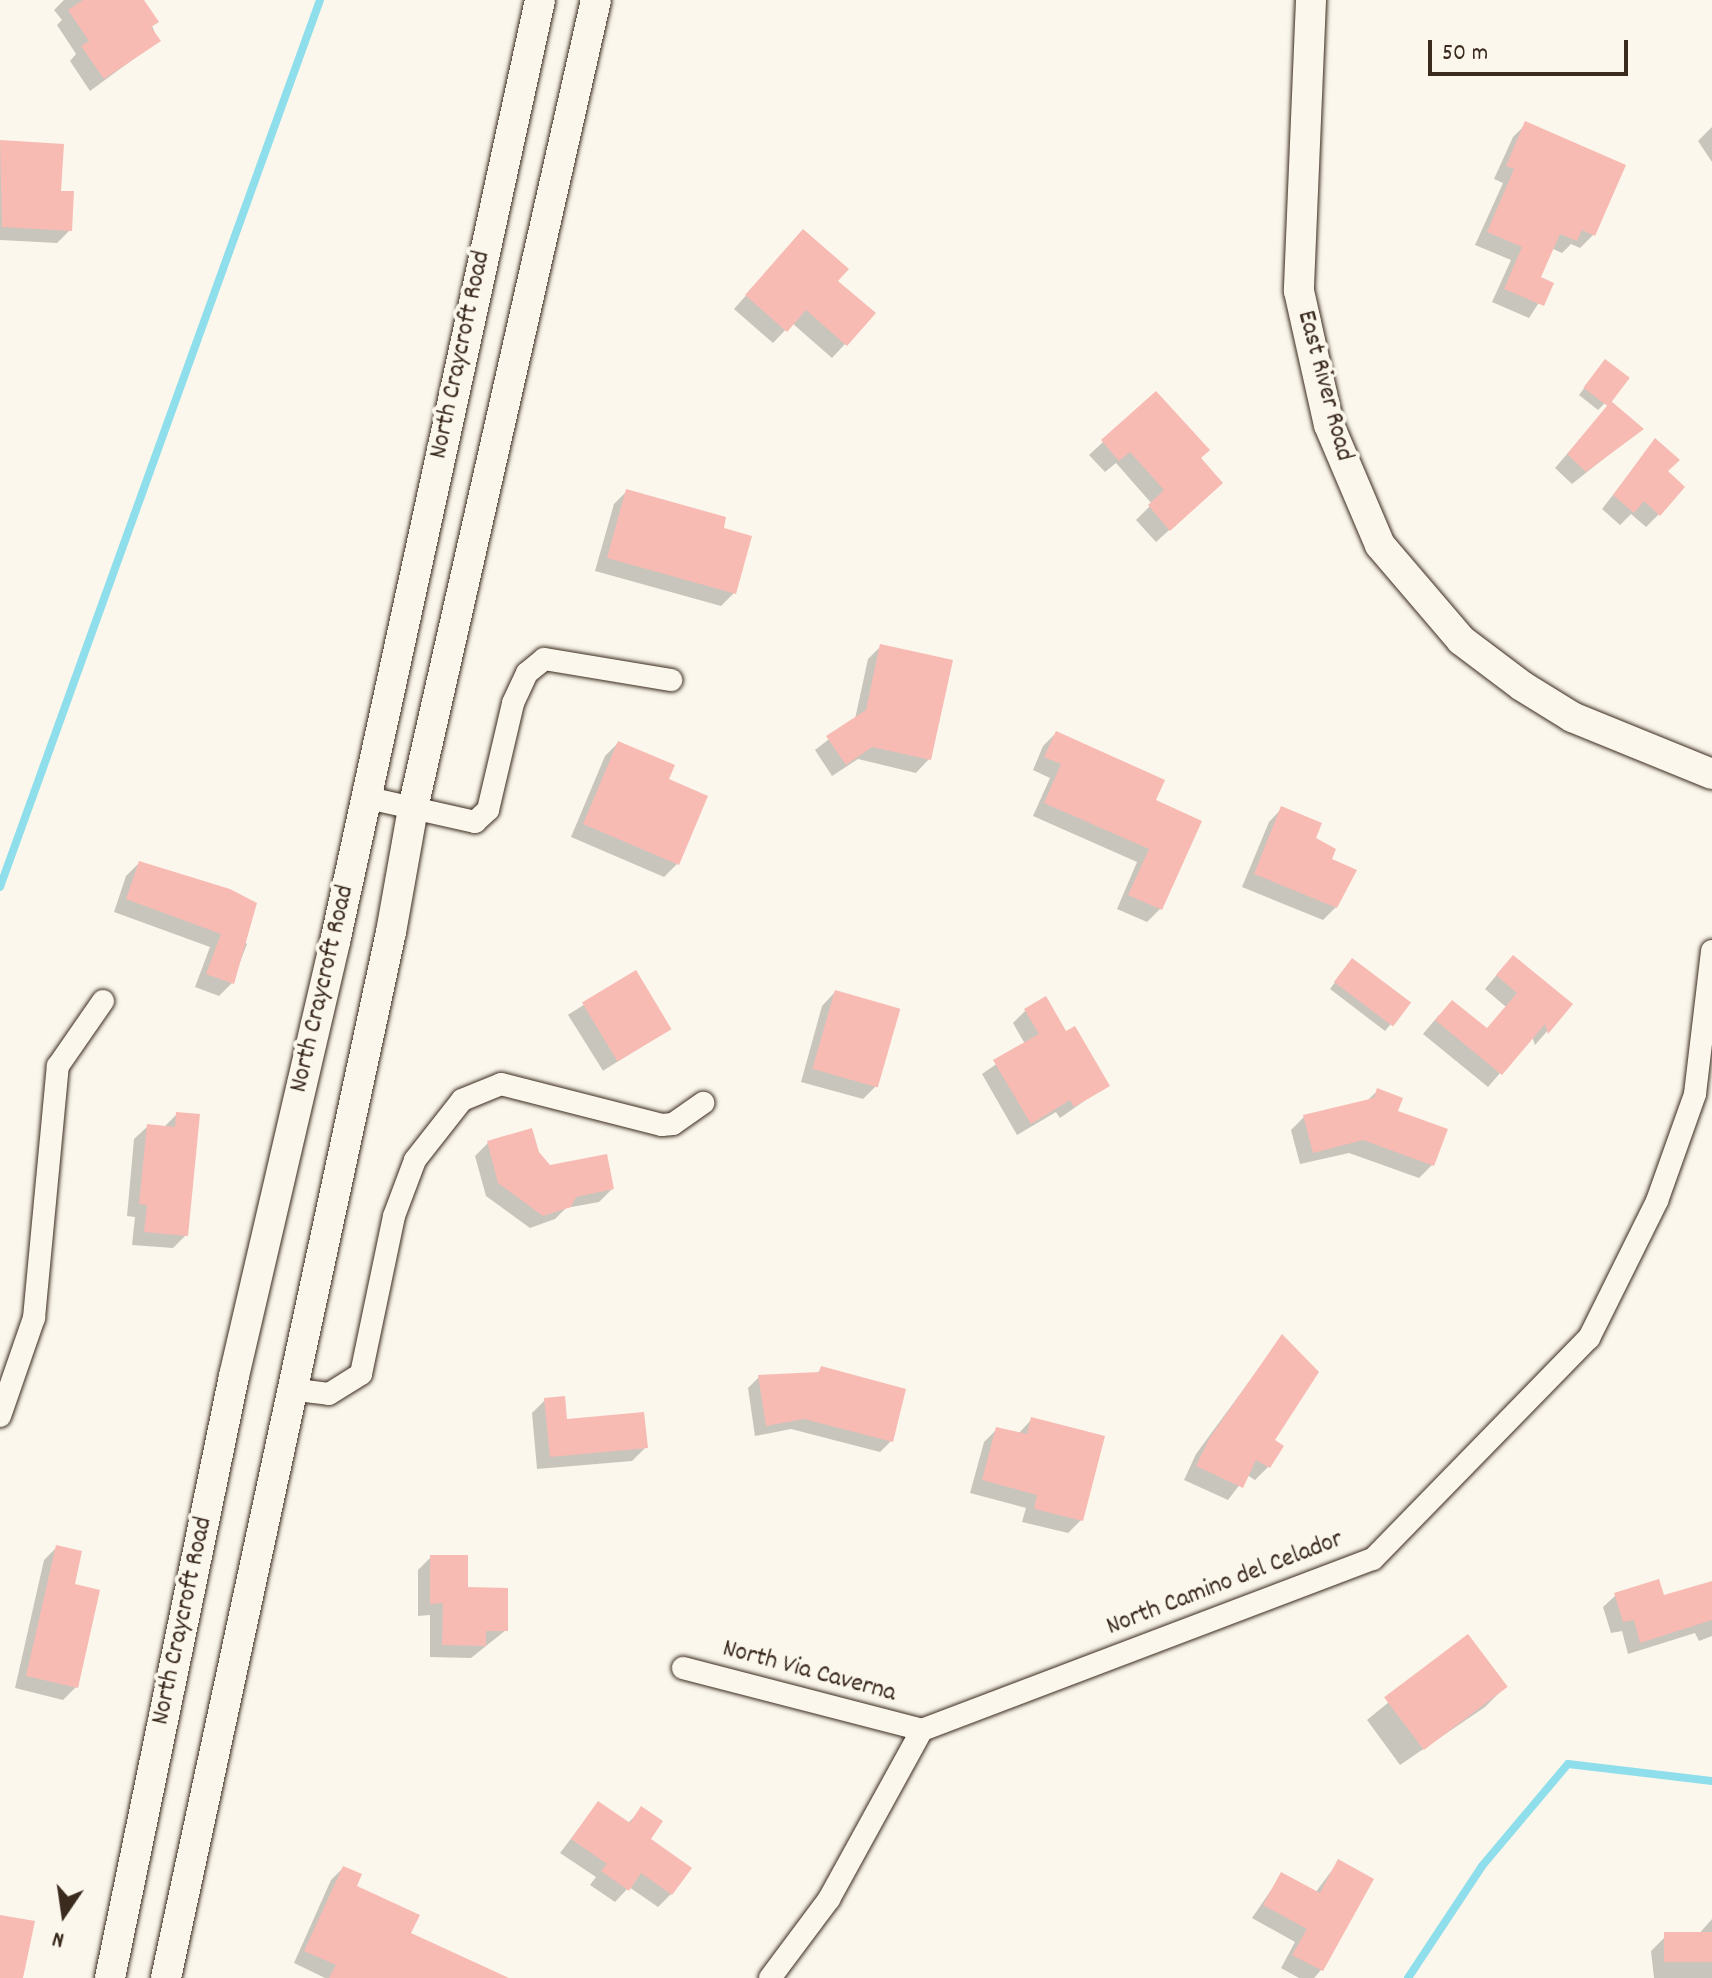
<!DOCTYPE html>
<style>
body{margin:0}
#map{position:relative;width:1712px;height:1978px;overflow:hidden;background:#fbf7ec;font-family:Dekko,sans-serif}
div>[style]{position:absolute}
.shadow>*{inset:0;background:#0003;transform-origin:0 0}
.stream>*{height:8px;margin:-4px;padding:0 4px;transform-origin:4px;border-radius:4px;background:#8fdeeb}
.building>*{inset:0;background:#f7bbb4;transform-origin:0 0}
.roads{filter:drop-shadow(0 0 2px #3b2a1e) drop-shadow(0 0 2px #3b2a1e)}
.street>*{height:22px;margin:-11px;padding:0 11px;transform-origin:11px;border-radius:11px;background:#fbf7ec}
.secondary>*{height:30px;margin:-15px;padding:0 15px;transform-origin:15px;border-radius:15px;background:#fbf7ec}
span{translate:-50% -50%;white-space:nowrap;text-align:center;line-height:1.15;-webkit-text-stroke:8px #fbf7ec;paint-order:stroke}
.street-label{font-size:26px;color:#3b2a1e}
.north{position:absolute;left:24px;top:1874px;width:80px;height:80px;-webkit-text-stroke:6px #fbf7ec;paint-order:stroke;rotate:193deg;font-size:22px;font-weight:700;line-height:32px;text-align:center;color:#3b2a1e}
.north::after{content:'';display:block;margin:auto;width:28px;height:36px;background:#3b2a1e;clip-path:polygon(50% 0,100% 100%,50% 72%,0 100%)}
.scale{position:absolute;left:1428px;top:40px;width:200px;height:36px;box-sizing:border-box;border:4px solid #3b2a1e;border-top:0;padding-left:10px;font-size:24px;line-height:28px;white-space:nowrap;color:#3b2a1e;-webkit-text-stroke:6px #fbf7ec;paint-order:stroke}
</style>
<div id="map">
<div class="shadow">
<div style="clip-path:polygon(64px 0,142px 0,158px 41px,90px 91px,70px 61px,76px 54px,57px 25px,62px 20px,54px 10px)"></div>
<div style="clip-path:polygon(1526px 124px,1593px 235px,1580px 248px,1571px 244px,1562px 253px,1551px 248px,1538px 278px,1551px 284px,1529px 318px,1492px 302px,1511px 260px,1475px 245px,1503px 183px,1494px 179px,1513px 137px)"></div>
<div style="clip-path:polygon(1712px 127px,1712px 162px,1698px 141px)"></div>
<div style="clip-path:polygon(0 142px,62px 146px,59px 192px,70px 230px,57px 243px,0 240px)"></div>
<div style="clip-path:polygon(791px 245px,873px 314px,832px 358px,792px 323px,773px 343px,734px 309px)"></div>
<div style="clip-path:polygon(1600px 367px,1604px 404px,1598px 410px,1579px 395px)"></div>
<div style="clip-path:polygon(1156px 393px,1199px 459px,1207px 496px,1156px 542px,1136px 520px,1152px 504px,1116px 463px,1105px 472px,1089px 455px)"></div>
<div style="clip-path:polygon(1599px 417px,1641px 429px,1572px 484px,1555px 468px)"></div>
<div style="clip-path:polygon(1655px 441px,1666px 472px,1659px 514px,1646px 527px,1631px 514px,1620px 525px,1602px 509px)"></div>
<div style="clip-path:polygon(627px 491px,721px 529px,734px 593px,721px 606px,595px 571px,614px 504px)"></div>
<div style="clip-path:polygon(881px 646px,929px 759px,916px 773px,858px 759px,832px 776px,815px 750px,855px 719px,868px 659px)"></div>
<div style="clip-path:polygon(1056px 733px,1153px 801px,1199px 822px,1160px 909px,1147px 922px,1117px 909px,1137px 862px,1033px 816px,1050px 778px,1033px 770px,1043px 746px)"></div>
<div style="clip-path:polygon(618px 743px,666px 780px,677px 864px,664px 877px,571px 837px,605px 756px)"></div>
<div style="clip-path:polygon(1282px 808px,1330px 861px,1336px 907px,1323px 920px,1242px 887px,1269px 822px)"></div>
<div style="clip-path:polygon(139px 863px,247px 944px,232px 983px,219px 996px,195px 987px,210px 947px,114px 912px,126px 876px)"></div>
<div style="clip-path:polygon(1346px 967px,1408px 1003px,1385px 1031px,1330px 989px)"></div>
<div style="clip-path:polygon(1500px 971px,1570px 1005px,1535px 1045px,1532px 1036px,1488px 1087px,1423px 1034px,1439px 1015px,1486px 1030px,1506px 1007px,1485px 989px)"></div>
<div style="left:635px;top:973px;width:66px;height:79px;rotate:58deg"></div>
<div style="clip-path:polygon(835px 992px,876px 1086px,863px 1099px,801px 1082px,822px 1006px)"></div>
<div style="clip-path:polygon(1026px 1010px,1066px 1034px,1107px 1085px,1060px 1118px,1056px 1112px,1017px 1135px,982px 1074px,1025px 1044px,1013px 1023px)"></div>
<div style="clip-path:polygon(1377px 1091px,1432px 1165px,1419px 1178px,1349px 1153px,1300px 1164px,1291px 1130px,1304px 1117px,1367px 1101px)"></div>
<div style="clip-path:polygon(177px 1114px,186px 1235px,173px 1248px,132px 1245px,135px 1217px,127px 1216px,134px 1139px,148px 1126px,163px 1128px)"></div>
<div style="clip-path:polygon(488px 1143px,537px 1153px,550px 1167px,612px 1189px,599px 1202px,566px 1208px,555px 1219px,530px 1228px,486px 1196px,475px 1156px)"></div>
<div style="clip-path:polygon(1282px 1337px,1268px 1467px,1255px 1480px,1247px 1475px,1228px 1500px,1184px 1480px,1196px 1454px)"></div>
<div style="clip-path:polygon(821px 1369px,891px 1441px,880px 1452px,791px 1429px,755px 1436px,748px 1388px,759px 1377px,816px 1374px)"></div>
<div style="clip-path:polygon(545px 1400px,566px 1421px,645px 1448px,632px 1461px,537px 1469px,532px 1413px)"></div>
<div style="clip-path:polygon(1032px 1419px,1081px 1520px,1068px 1533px,1022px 1522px,1026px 1508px,970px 1493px,984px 1442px,997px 1429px,1019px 1433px)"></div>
<div style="clip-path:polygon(57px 1547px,72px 1586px,76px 1687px,63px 1700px,15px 1688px,44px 1560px)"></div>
<div style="clip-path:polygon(431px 1557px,506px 1630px,471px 1658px,430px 1657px,430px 1615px,418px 1616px,418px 1570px)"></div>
<div style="clip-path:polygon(1712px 1583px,1712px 1636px,1699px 1641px,1695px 1633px,1628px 1654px,1622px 1631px,1611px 1633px,1603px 1607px,1616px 1595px,1663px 1597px)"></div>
<div style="clip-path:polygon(1468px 1637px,1505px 1687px,1485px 1707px,1400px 1765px,1367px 1720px)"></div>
<div style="clip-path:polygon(598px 1803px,627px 1824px,642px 1809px,648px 1840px,671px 1894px,658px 1907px,629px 1887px,615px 1902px,590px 1885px,596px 1877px,560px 1853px)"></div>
<div style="clip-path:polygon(1339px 1861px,1321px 1970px,1314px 1978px,1299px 1978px,1281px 1968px,1295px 1942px,1252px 1918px,1282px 1874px,1315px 1893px)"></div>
<div style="clip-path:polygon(343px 1868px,354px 1887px,408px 1934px,477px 1978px,325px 1978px,294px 1963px,331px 1880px)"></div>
<div style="clip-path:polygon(1712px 1919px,1712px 1978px,1654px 1978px,1651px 1951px,1664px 1938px,1698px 1935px)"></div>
</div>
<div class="stream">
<div style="left:0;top:887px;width:943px;rotate:-70.16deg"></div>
<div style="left:1408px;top:1978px;width:134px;rotate:-56.5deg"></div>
<div style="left:1482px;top:1866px;width:133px;rotate:-49.9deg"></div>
<div style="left:1568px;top:1764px;width:145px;rotate:6.7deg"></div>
</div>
<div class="building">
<div style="clip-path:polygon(83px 0,144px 0,159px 22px,151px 27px,161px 41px,104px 79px,81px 46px,89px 41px,68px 10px)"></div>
<div style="clip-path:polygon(1525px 121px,1626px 165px,1595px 236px,1582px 230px,1577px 241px,1560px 234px,1541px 277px,1554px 283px,1544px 306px,1504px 289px,1522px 247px,1487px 232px,1514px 169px,1506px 166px)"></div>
<div style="clip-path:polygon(0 140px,64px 144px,61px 191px,74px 191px,72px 231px,2px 227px)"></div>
<div style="clip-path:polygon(803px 229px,849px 269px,838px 281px,876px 313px,847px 346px,806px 310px,787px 332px,745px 295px)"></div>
<div style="left:1605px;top:359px;width:31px;height:36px;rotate:37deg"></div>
<div style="clip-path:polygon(1156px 391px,1210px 450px,1201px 458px,1223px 483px,1170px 531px,1148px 505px,1164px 490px,1130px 452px,1119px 461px,1101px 440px)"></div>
<div style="clip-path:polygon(1611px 401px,1644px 429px,1586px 472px,1567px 454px)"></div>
<div style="clip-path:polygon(1655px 438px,1680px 460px,1668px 471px,1685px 487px,1660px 516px,1644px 501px,1634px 513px,1613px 495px)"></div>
<div style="clip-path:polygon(626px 489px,726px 517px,724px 528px,752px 536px,736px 594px,607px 558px)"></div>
<div style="clip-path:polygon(880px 644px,953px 660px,931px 760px,872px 747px,846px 765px,826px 736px,866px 710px)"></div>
<div style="clip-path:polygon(1056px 731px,1165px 780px,1156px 800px,1202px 821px,1162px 910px,1128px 895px,1149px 849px,1044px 803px,1061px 764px,1044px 757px)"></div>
<div style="clip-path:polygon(618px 741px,675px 765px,669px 779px,708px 796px,679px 865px,583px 824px)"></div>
<div style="clip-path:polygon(1281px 806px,1322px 823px,1316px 838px,1336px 849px,1332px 859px,1357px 870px,1337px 908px,1254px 874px)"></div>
<div style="clip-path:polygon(139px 861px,230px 889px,257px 903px,234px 984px,206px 974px,221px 934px,126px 899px)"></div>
<div style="clip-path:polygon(1513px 955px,1573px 1004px,1548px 1034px,1545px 1024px,1502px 1075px,1435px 1020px,1452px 1000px,1487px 1028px,1517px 993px,1496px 975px)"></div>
<div style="left:1352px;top:958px;width:74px;height:30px;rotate:37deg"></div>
<div style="left:636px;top:970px;width:69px;height:63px;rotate:59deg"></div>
<div style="left:835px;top:990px;width:68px;height:82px;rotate:16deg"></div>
<div style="clip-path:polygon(1046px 996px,1066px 1031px,1075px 1026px,1110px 1086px,1074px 1107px,1070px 1100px,1031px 1124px,993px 1060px,1039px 1034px,1024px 1009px)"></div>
<div style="clip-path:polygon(1377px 1088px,1403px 1098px,1398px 1111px,1448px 1129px,1434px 1166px,1363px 1140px,1313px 1153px,1303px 1115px,1374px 1098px)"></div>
<div style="clip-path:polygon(176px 1112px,200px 1114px,188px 1236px,144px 1232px,147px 1205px,139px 1204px,147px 1124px,175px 1127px)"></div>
<div style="clip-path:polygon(532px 1128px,539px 1152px,550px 1165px,607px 1154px,614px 1189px,576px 1197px,571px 1207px,543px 1216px,498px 1183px,487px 1141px)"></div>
<div style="clip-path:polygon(1282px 1334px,1319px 1372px,1275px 1440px,1284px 1446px,1270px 1468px,1256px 1460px,1243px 1488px,1196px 1466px,1209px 1439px)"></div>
<div style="clip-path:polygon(821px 1366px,906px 1389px,893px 1442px,804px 1419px,766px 1426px,758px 1375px,819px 1372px)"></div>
<div style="clip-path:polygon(565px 1396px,567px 1419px,644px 1412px,648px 1448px,550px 1457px,544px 1398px)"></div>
<div style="clip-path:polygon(1031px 1417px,1105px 1436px,1083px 1521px,1034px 1509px,1037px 1495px,982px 1480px,996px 1427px,1027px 1434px)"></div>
<div style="clip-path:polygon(56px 1545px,82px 1551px,75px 1584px,100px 1590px,78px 1688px,26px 1676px)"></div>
<div style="clip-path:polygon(430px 1555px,468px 1555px,468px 1587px,508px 1588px,508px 1631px,486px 1631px,486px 1646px,442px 1645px,443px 1603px,430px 1604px)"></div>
<div style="clip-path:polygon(1659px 1579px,1664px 1595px,1712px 1581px,1712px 1620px,1640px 1643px,1634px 1620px,1623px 1622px,1614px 1593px)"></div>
<div style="left:1468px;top:1634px;width:66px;height:105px;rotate:53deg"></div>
<div style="clip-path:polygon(598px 1801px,630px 1823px,641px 1806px,663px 1821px,651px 1839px,692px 1868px,672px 1895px,641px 1873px,629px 1891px,601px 1871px,607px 1864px,571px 1839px)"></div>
<div style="clip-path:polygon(1338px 1859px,1374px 1879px,1323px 1971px,1292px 1955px,1307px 1929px,1263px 1905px,1281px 1872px,1320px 1893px)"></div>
<div style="clip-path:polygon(343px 1866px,362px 1874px,357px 1886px,420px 1915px,411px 1933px,509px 1978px,329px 1978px,336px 1965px,304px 1951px)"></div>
<div style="clip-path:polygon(0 1915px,35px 1921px,23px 1978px,0 1978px)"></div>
<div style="left:1712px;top:1932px;width:30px;height:48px;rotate:90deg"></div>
</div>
<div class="roads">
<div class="street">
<div style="left:364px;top:797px;width:114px;rotate:12.7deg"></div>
<div style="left:475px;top:822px;width:18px;rotate:-43deg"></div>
<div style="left:488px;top:810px;width:110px;rotate:-76.8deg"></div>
<div style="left:513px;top:703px;width:33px;rotate:-65deg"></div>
<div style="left:527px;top:673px;width:22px;rotate:-39deg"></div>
<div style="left:544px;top:659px;width:129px;rotate:9.4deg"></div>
<div style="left:289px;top:1389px;width:40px;rotate:7.1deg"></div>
<div style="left:329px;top:1394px;width:38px;rotate:-32deg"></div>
<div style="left:361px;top:1374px;width:161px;rotate:-78.2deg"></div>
<div style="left:394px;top:1216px;width:60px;rotate:-69.4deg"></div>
<div style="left:415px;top:1160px;width:76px;rotate:-51.9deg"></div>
<div style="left:462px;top:1100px;width:42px;rotate:-22.3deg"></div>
<div style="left:501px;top:1084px;width:166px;rotate:14.3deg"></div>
<div style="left:662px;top:1125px;width:11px;rotate:-5deg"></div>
<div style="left:673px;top:1124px;width:37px;rotate:-35deg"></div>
<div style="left:0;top:1416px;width:104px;rotate:-70.9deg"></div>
<div style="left:34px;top:1318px;width:253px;rotate:-84.6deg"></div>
<div style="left:58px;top:1066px;width:79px;rotate:-55.3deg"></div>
<div style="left:683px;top:1668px;width:247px;rotate:14.5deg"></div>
<div style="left:770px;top:1978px;width:99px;rotate:-53.2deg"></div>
<div style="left:829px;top:1899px;width:193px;rotate:-61.2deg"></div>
<div style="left:922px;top:1730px;width:482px;rotate:-20.8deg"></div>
<div style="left:1373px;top:1559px;width:309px;rotate:-45.7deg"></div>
<div style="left:1589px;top:1338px;width:153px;rotate:-63.6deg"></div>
<div style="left:1657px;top:1201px;width:114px;rotate:-70.4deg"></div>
<div style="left:1695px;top:1094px;width:144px;rotate:-83.2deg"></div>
</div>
<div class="secondary">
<div style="left:1311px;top:0;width:291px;rotate:92.4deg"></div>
<div style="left:1299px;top:291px;width:137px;rotate:77.4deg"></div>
<div style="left:1329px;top:425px;width:130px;rotate:67deg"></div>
<div style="left:1380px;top:545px;width:125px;rotate:49.5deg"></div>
<div style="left:1461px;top:640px;width:76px;rotate:37deg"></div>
<div style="left:1522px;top:686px;width:59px;rotate:31.8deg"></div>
<div style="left:1572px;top:717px;width:151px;rotate:22.2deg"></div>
<div style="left:110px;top:1978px;width:615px;rotate:-78.36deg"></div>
<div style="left:234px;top:1376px;width:446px;rotate:-76.9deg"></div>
<div style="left:335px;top:942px;width:964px;rotate:-77.72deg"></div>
<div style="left:166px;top:1978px;width:1070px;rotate:-77.86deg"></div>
<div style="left:391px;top:932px;width:126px;rotate:-79.9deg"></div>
<div style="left:413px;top:808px;width:828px;rotate:-77.24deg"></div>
</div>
</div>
<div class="street-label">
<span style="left:461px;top:355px;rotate:-78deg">North Craycroft Road</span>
<span style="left:1324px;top:386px;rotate:75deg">East River Road</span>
<span style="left:323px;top:989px;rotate:-77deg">North Craycroft Road</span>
<span style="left:1225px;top:1584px;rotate:-21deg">North Camino del Celador</span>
<span style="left:183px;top:1621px;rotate:-78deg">North Craycroft Road</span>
<span style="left:809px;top:1672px;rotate:15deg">North Via Caverna</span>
</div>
<div class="north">N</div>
<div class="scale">50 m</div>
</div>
